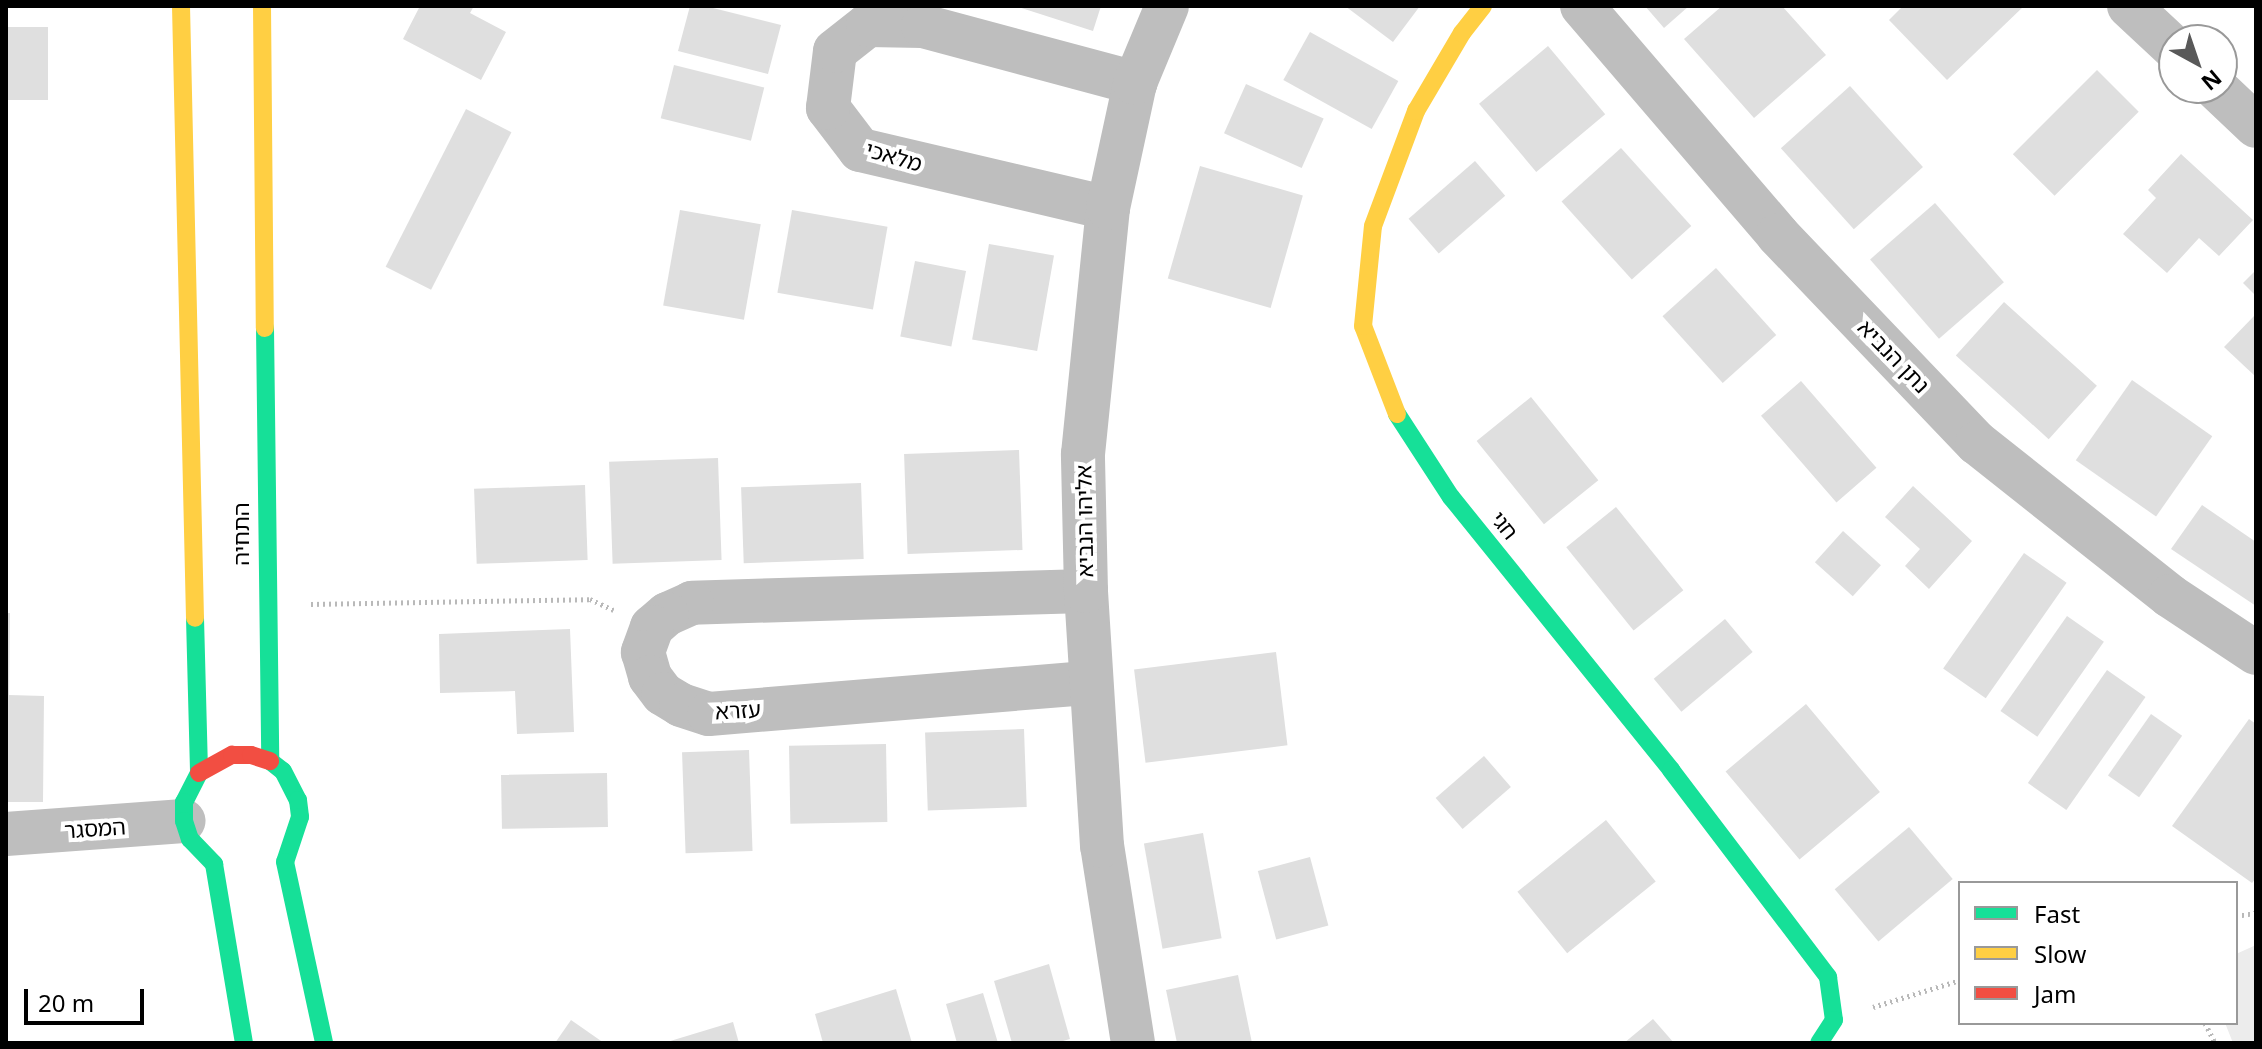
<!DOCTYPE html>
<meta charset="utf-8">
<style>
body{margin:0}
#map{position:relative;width:2262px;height:1049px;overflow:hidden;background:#fff;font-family:"Noto Sans","Noto Sans Hebrew",sans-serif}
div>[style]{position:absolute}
.green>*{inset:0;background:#ececec}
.building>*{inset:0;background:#dfdfdf;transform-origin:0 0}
.path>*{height:5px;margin-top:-2.5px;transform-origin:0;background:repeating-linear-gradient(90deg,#b9b9b9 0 2px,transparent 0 6px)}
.street>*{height:44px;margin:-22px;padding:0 22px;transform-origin:22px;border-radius:22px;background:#bebebe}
.fast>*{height:18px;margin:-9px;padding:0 9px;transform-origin:9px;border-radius:9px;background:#16e098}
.slow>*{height:18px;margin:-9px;padding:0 9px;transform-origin:9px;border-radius:9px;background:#ffcf43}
.jam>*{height:18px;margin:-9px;padding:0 9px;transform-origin:9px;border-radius:9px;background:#f24e42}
span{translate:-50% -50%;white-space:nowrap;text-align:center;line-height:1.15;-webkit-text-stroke:8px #fff;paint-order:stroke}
.street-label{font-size:22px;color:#000}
.frame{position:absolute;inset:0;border:8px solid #000;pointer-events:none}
.legend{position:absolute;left:1958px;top:881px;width:280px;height:144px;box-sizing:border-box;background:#fff;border:2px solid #999;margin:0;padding:10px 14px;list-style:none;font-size:24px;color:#000}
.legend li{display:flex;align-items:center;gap:16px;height:40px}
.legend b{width:40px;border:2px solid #999}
.north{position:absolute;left:2158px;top:24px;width:80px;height:80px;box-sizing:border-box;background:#fff;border:2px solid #999;border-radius:50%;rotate:140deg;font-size:22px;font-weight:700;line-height:32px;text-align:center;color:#000}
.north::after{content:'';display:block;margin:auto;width:28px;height:36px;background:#595959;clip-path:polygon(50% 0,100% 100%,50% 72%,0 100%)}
.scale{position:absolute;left:24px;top:989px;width:120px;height:36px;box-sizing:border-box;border:4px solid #000;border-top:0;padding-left:10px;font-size:24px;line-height:28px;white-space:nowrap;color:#000;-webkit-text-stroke:6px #fff;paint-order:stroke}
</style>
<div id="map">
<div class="green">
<div style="clip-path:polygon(2256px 945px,2256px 1043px,2233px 1043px,2225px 1023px,2236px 1023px,2236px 954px)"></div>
</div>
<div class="building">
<div style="clip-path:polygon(420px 6px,474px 6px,470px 13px,506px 32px,481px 80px,403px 39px)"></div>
<div style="clip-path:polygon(690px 6px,705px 6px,781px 25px,768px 74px,678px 51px)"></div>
<div style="clip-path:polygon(1015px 6px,1101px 6px,1093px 31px)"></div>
<div style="clip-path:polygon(1345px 6px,1420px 6px,1393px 42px)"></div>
<div style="clip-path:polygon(1645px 6px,1689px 6px,1664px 28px)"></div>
<div style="clip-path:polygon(1722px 6px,1782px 6px,1826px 55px,1754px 118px,1684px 39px)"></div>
<div style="clip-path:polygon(1903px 6px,2024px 6px,1947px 80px,1889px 20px)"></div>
<div style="left:6px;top:27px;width:42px;height:73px"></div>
<div style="left:1310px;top:32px;width:101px;height:55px;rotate:29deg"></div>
<div style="left:1548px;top:46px;width:89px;height:90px;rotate:50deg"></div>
<div style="left:674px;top:65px;width:93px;height:55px;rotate:14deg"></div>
<div style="left:2097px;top:70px;width:59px;height:119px;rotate:45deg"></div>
<div style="left:1246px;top:84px;width:85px;height:54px;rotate:24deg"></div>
<div style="left:1850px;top:86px;width:109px;height:93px;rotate:48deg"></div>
<div style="left:466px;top:109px;width:51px;height:177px;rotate:27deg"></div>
<div style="left:1621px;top:148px;width:105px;height:80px;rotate:48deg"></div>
<div style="clip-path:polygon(2181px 154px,2253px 220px,2219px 256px,2199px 238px,2167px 273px,2123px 234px,2156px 198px,2148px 190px)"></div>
<div style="left:1475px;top:161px;width:46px;height:88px;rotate:49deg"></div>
<div style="left:1200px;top:166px;width:107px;height:117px;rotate:16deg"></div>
<div style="left:1935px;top:203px;width:105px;height:86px;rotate:49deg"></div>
<div style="left:680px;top:210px;width:82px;height:97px;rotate:10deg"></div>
<div style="left:792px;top:210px;width:97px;height:84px;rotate:10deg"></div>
<div style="left:989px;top:244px;width:66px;height:97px;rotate:10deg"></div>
<div style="left:915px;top:261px;width:52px;height:77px;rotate:11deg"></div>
<div style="left:1716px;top:268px;width:90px;height:72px;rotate:48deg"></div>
<div style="clip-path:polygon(2256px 270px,2256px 296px,2243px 283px)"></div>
<div style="left:2004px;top:302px;width:125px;height:72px;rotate:42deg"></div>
<div style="clip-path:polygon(2256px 314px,2256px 377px,2224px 347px)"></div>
<div style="left:2132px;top:380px;width:98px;height:98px;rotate:35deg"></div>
<div style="left:1801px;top:381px;width:115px;height:53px;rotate:49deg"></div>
<div style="left:1531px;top:397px;width:107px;height:70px;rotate:51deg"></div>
<div style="left:1019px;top:450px;width:100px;height:115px;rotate:88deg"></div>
<div style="left:718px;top:458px;width:102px;height:109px;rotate:88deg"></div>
<div style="left:861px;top:483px;width:76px;height:120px;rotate:88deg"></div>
<div style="left:585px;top:485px;width:75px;height:111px;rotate:88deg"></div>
<div style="clip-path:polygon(1913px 486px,1972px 541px,1929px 589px,1905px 566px,1920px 549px,1885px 517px)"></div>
<div style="clip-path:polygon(2202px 505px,2256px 542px,2256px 606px,2171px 549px)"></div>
<div style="left:1616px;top:507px;width:107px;height:64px;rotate:51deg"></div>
<div style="left:1843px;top:531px;width:51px;height:42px;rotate:42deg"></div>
<div style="left:2024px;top:553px;width:52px;height:141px;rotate:35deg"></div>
<div style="clip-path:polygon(6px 613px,10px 613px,9px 695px,44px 696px,43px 802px,6px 802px)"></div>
<div style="left:2067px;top:616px;width:45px;height:116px;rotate:35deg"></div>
<div style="left:1725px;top:619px;width:43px;height:93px;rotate:50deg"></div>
<div style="clip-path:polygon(570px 629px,574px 732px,517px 734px,515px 691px,440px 693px,439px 634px)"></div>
<div style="left:1276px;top:652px;width:94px;height:143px;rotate:83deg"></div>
<div style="left:2107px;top:670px;width:47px;height:138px;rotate:35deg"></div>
<div style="left:1806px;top:704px;width:115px;height:105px;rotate:50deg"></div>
<div style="left:2151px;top:714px;width:38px;height:75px;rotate:35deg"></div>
<div style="clip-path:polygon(2249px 719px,2256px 724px,2256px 878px,2252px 883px,2172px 826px)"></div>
<div style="left:1024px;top:729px;width:78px;height:99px;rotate:88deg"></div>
<div style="left:886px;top:744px;width:78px;height:97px;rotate:89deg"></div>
<div style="left:749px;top:750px;width:101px;height:67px;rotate:88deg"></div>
<div style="left:1484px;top:756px;width:41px;height:64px;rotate:49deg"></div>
<div style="left:607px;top:773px;width:54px;height:106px;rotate:89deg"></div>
<div style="left:1606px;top:820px;width:79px;height:114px;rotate:51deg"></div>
<div style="left:1909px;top:827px;width:68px;height:97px;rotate:50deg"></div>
<div style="left:1203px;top:833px;width:107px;height:60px;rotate:80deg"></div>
<div style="left:1310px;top:857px;width:71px;height:54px;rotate:75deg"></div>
<div style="clip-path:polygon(1049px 964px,1070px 1039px,1056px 1043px,1012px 1043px,994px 981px)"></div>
<div style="clip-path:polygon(1238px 975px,1252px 1043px,1177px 1043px,1166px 990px)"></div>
<div style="clip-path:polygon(896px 989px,912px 1043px,823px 1043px,815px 1014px)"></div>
<div style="clip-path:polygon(983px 993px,998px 1043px,957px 1043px,946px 1004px)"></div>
<div style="clip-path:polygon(1653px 1019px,1674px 1043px,1624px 1043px)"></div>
<div style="clip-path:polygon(571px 1020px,604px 1043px,555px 1043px)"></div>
<div style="clip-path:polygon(733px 1022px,739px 1043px,667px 1043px,667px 1042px)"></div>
</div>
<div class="path">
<div style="left:311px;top:604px;width:279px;rotate:-1deg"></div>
<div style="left:590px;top:599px;width:26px;rotate:25deg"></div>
<div style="left:2236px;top:916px;width:20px;rotate:-9deg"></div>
<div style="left:1873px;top:1007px;width:91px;rotate:-17.2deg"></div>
<div style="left:2205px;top:1023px;width:22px;rotate:63deg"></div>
</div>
<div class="street">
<div style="left:1582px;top:6px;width:301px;rotate:49.4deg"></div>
<div style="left:1778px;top:235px;width:288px;rotate:46.3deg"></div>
<div style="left:1977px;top:443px;width:246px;rotate:38.4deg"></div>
<div style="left:2170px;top:596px;width:103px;rotate:33.5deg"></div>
<div style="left:2129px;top:6px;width:62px;rotate:43deg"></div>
<div style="left:2216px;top:88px;width:55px;rotate:43.5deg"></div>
<div style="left:1108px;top:208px;width:255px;rotate:-166.8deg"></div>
<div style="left:860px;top:150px;width:53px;rotate:-127.3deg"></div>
<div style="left:828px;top:108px;width:57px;rotate:-83deg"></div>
<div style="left:835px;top:51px;width:42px;rotate:-38.2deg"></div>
<div style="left:868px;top:25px;width:55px;rotate:1deg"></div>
<div style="left:923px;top:26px;width:220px;rotate:15deg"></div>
<div style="left:1086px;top:591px;width:394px;rotate:178.3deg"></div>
<div style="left:692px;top:603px;width:27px;rotate:156deg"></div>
<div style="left:667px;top:614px;width:20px;rotate:139deg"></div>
<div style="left:652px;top:627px;width:27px;rotate:110deg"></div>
<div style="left:643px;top:652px;width:26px;rotate:74deg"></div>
<div style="left:650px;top:677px;width:21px;rotate:53deg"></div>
<div style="left:663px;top:694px;width:21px;rotate:31deg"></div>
<div style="left:681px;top:705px;width:29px;rotate:18deg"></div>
<div style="left:709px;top:714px;width:382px;rotate:-4.7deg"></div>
<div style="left:6px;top:834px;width:178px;rotate:-4.2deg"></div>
<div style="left:1133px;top:1043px;width:199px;rotate:-98.9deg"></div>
<div style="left:1102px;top:846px;width:256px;rotate:-93.6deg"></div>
<div style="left:1086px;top:591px;width:137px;rotate:-91.3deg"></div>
<div style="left:1083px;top:454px;width:247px;rotate:-84.2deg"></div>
<div style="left:1108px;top:208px;width:128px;rotate:-77.8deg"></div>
<div style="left:1135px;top:83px;width:83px;rotate:-67.4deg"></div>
</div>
<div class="fast">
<div style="left:265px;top:328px;width:433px;rotate:89.3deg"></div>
<div style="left:270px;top:761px;width:16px;rotate:38deg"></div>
<div style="left:283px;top:771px;width:33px;rotate:63deg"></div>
<div style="left:298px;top:800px;width:17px;rotate:83deg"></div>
<div style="left:300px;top:817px;width:47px;rotate:108.4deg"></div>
<div style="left:285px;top:862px;width:185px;rotate:77.8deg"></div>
<div style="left:1397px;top:414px;width:99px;rotate:57deg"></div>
<div style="left:1451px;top:497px;width:351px;rotate:51.1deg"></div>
<div style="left:1671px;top:770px;width:260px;rotate:52.8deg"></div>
<div style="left:1828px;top:977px;width:43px;rotate:82.1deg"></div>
<div style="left:1834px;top:1020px;width:27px;rotate:123deg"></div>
<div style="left:195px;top:618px;width:155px;rotate:88.5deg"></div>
<div style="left:199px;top:773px;width:33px;rotate:117deg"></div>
<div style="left:184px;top:802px;width:19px;rotate:90deg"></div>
<div style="left:184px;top:821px;width:19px;rotate:72deg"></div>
<div style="left:190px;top:839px;width:35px;rotate:46deg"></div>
<div style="left:214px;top:864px;width:181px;rotate:80.5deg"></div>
</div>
<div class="slow">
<div style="left:181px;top:6px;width:612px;rotate:88.69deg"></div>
<div style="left:262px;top:6px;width:322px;rotate:89.5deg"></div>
<div style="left:1397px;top:414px;width:94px;rotate:-111.1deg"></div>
<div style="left:1363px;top:326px;width:100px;rotate:-84.3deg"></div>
<div style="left:1373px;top:226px;width:123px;rotate:-69.5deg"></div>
<div style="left:1416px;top:111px;width:91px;rotate:-59.5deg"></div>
<div style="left:1462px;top:33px;width:34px;rotate:-52deg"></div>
</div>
<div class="jam">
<div style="left:199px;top:773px;width:38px;rotate:-29deg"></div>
<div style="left:232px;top:755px;width:19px"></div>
<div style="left:251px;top:755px;width:20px;rotate:18deg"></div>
</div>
<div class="street-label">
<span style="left:894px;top:156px;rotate:16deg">מלאכי</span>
<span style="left:1894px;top:356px;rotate:46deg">נתן הנביא</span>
<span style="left:1084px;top:521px;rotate:-91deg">אליהו הנביא</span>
<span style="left:1505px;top:525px;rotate:51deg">חגי</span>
<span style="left:241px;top:534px;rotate:-90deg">התחיה</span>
<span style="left:738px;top:710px;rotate:-3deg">עזרא</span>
<span style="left:95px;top:828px;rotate:-4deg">המסגר</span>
</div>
<div class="frame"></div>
<ul class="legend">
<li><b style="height:10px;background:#16e098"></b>Fast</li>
<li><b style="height:10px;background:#ffcf43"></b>Slow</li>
<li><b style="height:10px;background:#f24e42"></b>Jam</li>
</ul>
<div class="north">N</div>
<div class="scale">20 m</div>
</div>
